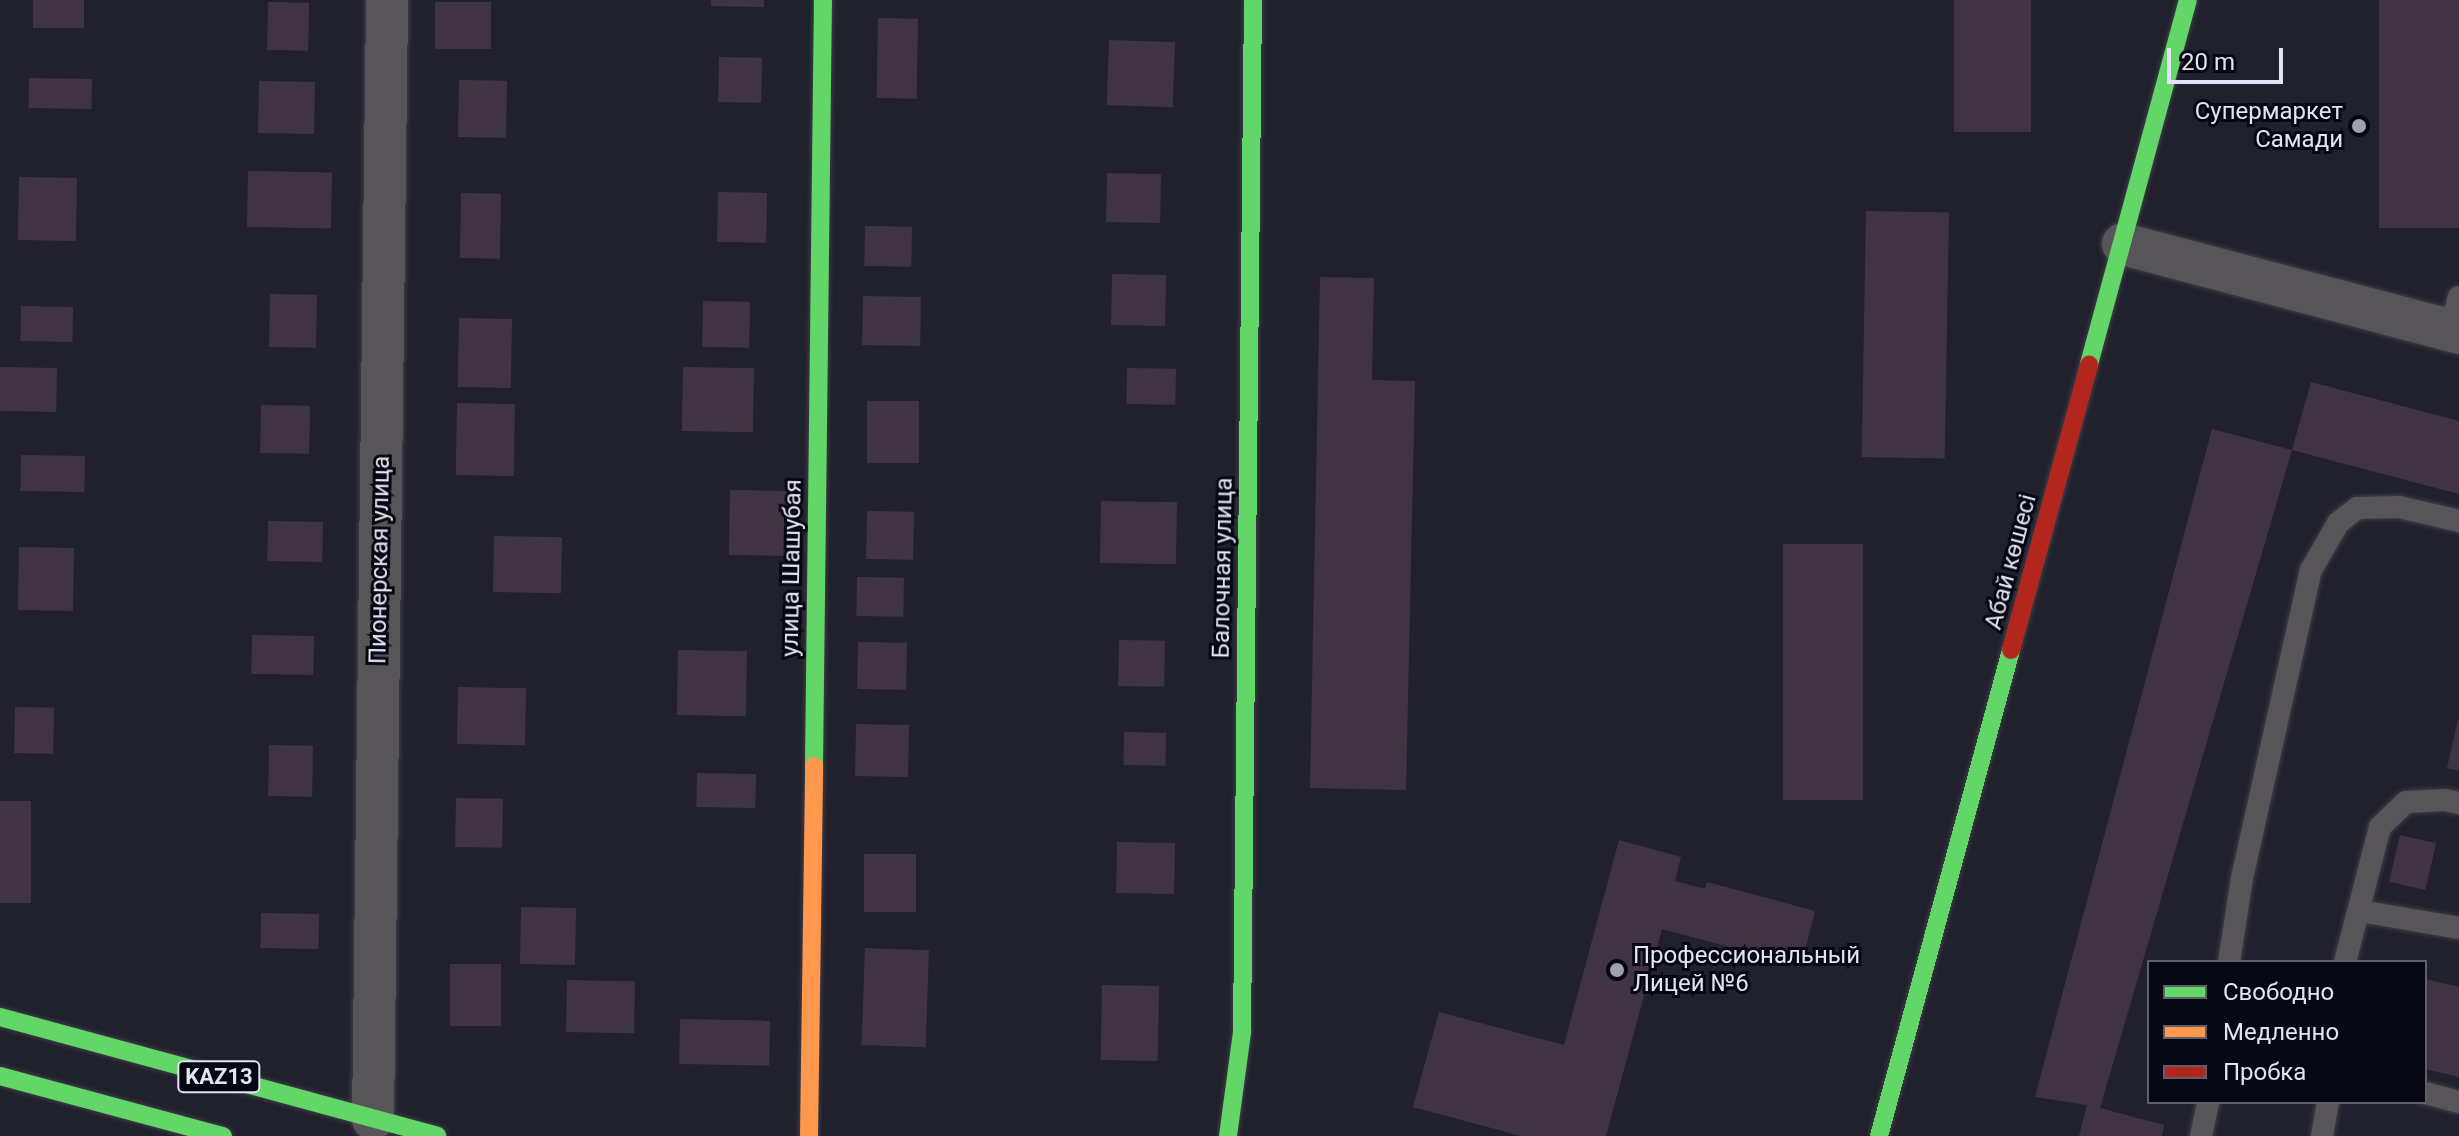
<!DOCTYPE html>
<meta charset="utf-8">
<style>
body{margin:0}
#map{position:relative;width:2459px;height:1136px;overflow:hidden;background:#21212d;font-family:Roboto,sans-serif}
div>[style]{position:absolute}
.building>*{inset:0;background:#413442;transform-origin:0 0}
.roads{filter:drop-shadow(0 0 2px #3d3d48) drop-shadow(0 0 2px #3d3d48)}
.lane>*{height:22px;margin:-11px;padding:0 11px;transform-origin:11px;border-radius:11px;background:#585558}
.street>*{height:42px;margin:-21px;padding:0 21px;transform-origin:21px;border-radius:21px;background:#585558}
.fast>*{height:18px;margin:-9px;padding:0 9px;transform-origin:9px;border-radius:9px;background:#63d668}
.slow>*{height:18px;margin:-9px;padding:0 9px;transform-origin:9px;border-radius:9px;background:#ff974d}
.jam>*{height:18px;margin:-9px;padding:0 9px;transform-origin:9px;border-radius:9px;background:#b3261e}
.dots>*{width:22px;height:22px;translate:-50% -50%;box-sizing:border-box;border:4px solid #070711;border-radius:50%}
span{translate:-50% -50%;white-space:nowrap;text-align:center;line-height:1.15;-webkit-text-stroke:6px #070711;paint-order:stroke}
.shield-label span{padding:2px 6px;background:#070711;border:2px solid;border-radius:6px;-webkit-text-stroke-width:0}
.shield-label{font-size:22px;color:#e2e4f5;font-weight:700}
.poi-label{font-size:24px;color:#e2e4f5}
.right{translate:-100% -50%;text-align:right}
.left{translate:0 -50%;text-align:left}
.street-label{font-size:24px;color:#e2e4f5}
.legend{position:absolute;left:2147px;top:960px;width:280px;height:144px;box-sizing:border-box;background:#070711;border:2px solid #5f5f6c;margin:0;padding:10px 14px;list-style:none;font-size:24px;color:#e2e4f5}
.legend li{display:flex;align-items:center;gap:16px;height:40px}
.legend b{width:40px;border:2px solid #5f5f6c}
.scale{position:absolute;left:2167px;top:48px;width:116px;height:36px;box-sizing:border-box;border:4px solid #e2e4f5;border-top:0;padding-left:10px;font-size:24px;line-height:28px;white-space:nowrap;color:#e2e4f5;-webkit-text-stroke:6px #070711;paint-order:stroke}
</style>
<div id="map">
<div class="building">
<div style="left:33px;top:0;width:51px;height:28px"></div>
<div style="clip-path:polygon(711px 0,764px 0,764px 7px,711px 6px)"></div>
<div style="left:1954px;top:0;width:77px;height:132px"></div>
<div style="left:2379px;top:0;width:80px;height:228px"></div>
<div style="left:268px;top:2px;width:41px;height:48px;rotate:1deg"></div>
<div style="left:435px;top:2px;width:56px;height:47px"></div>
<div style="left:878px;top:18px;width:40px;height:80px;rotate:1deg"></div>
<div style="left:1109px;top:40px;width:66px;height:65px;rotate:2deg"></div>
<div style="left:719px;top:57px;width:43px;height:45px;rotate:1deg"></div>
<div style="left:29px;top:78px;width:63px;height:30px;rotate:1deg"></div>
<div style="left:459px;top:80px;width:48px;height:57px;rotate:1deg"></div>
<div style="left:259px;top:81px;width:56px;height:52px;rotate:1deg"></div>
<div style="left:248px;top:171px;width:84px;height:56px;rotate:1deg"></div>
<div style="left:1107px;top:173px;width:54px;height:49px;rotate:1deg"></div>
<div style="left:19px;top:177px;width:58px;height:63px;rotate:1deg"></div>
<div style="left:718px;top:192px;width:49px;height:50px;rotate:1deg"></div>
<div style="left:461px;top:193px;width:40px;height:65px;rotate:1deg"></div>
<div style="left:1866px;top:211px;width:83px;height:246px;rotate:1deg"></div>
<div style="left:865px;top:226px;width:47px;height:40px;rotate:1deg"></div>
<div style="left:1112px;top:274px;width:54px;height:51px;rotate:1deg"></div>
<div style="clip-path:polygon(1320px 277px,1374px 278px,1372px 380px,1415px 381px,1406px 790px,1310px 788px)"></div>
<div style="left:270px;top:294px;width:47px;height:53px;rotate:1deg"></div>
<div style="left:863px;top:296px;width:58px;height:49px;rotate:1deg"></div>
<div style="left:703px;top:301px;width:47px;height:46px;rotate:1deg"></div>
<div style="left:21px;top:306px;width:52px;height:35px;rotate:1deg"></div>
<div style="left:459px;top:318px;width:53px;height:69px;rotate:1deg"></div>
<div style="left:0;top:367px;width:57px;height:44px;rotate:1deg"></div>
<div style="left:683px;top:367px;width:71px;height:64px;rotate:1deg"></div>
<div style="left:1127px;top:368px;width:49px;height:36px;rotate:1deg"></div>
<div style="clip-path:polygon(2311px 382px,2459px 421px,2459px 494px,2292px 450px,2100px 1108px,2164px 1125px,2162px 1136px,2079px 1136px,2087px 1105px,2035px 1097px,2212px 429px,2292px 450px)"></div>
<div style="left:867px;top:401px;width:52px;height:62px"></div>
<div style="left:457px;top:403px;width:58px;height:72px;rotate:1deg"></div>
<div style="left:261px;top:405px;width:49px;height:48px;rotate:1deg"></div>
<div style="left:21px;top:455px;width:64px;height:36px;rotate:1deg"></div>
<div style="left:730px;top:490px;width:69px;height:65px;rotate:1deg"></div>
<div style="left:1101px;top:501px;width:76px;height:62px;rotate:1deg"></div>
<div style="left:867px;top:511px;width:47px;height:48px;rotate:1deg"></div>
<div style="left:268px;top:521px;width:55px;height:40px;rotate:1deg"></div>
<div style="left:494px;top:536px;width:68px;height:56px;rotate:1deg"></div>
<div style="left:1783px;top:544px;width:80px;height:256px"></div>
<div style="left:19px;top:547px;width:55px;height:63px;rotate:1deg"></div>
<div style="left:857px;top:577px;width:47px;height:39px;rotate:1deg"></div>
<div style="left:252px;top:635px;width:62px;height:39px;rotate:1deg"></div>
<div style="left:1119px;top:640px;width:46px;height:46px;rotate:1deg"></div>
<div style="left:858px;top:642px;width:49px;height:47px;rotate:1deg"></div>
<div style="left:678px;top:650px;width:69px;height:65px;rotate:1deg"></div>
<div style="left:458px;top:687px;width:68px;height:57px;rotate:1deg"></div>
<div style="left:15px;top:707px;width:39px;height:46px;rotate:1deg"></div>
<div style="clip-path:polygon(2458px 719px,2459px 719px,2459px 771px,2447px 768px)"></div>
<div style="left:856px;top:724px;width:53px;height:52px;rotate:1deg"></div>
<div style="left:1124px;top:732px;width:42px;height:33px;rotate:1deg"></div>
<div style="left:269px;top:745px;width:44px;height:51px;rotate:1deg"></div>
<div style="left:697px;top:773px;width:59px;height:34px;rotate:1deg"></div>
<div style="left:456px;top:798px;width:47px;height:49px;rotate:1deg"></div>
<div style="left:0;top:801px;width:31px;height:102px"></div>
<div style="left:2400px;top:835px;width:37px;height:48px;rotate:13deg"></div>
<div style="clip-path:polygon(1619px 840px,1681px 857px,1675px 881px,1705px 889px,1707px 882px,1815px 911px,1801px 966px,1662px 929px,1606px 1136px,1521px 1136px,1413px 1107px,1439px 1012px,1564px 1045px)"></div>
<div style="left:1117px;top:842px;width:58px;height:51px;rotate:1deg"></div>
<div style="left:864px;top:854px;width:52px;height:58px"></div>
<div style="left:521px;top:907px;width:55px;height:57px;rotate:1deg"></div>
<div style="left:261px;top:913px;width:58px;height:35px;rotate:1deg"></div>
<div style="left:865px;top:948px;width:64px;height:97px;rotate:2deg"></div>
<div style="left:450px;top:964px;width:51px;height:62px"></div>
<div style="clip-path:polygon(2425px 979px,2459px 987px,2459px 1077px,2425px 1069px)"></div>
<div style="left:567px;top:980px;width:68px;height:52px;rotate:1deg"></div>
<div style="left:1102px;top:985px;width:57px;height:75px;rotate:1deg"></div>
<div style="left:680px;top:1019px;width:90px;height:45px;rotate:1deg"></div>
</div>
<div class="roads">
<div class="lane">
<div style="left:2450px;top:330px;width:34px;rotate:-75deg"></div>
<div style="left:2360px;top:911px;width:100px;rotate:9.7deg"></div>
<div style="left:2229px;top:962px;width:85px;rotate:-81.2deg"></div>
<div style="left:2242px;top:878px;width:316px;rotate:-77.4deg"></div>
<div style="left:2311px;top:570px;width:54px;rotate:-60.1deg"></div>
<div style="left:2338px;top:523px;width:24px;rotate:-38deg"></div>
<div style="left:2357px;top:508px;width:42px;rotate:-1.4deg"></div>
<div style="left:2399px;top:507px;width:62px;rotate:13.1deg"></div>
<div style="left:2345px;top:962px;width:139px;rotate:-75.5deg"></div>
<div style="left:2380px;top:827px;width:36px;rotate:-44deg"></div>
<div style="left:2406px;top:802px;width:39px;rotate:-3deg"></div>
<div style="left:2445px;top:800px;width:14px;rotate:12deg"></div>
<div style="left:2425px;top:1093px;width:35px;rotate:15deg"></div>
<div style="left:2201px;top:1136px;width:35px;rotate:-78deg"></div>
<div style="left:2322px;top:1136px;width:35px;rotate:-80deg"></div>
</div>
<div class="street">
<div style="left:2123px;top:244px;width:348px;rotate:14.8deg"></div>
<div style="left:373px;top:1119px;width:1119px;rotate:-89.28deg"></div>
</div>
<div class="fast">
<div style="left:2089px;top:364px;width:377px;rotate:-74.8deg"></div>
<div style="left:814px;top:766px;width:766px;rotate:-89.33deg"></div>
<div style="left:0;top:1017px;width:453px;rotate:15.2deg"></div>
<div style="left:0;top:1076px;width:231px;rotate:15.1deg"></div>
<div style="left:1228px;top:1136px;width:105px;rotate:-82.3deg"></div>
<div style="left:1242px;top:1032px;width:1032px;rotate:-89.39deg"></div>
<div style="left:1879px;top:1136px;width:504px;rotate:-74.8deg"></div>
</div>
<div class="slow">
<div style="left:809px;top:1136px;width:370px;rotate:-89.2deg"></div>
</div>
<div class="jam">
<div style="left:2011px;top:650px;width:296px;rotate:-74.7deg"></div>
</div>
</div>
<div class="dots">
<div style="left:2359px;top:126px;background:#9ea0af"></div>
<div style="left:1617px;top:970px;background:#9ea0af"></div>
</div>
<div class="shield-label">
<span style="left:219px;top:1077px">KAZ13</span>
</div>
<div class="poi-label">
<span class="right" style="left:2343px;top:126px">Супермаркет<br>Самади</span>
<span class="left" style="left:1633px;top:970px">Профессиональный<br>Лицей №6</span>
</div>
<div class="street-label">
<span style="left:380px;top:560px;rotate:-89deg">Пионерская улица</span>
<span style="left:2011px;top:562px;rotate:-75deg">Абай көшесі</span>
<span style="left:792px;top:568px;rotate:-89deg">улица Шашубая</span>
<span style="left:1223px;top:568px;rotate:-89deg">Балочная улица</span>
</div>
<ul class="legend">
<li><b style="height:10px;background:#63d668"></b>Свободно</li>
<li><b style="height:10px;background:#ff974d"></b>Медленно</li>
<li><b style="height:10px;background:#b3261e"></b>Пробка</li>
</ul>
<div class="scale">20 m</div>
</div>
